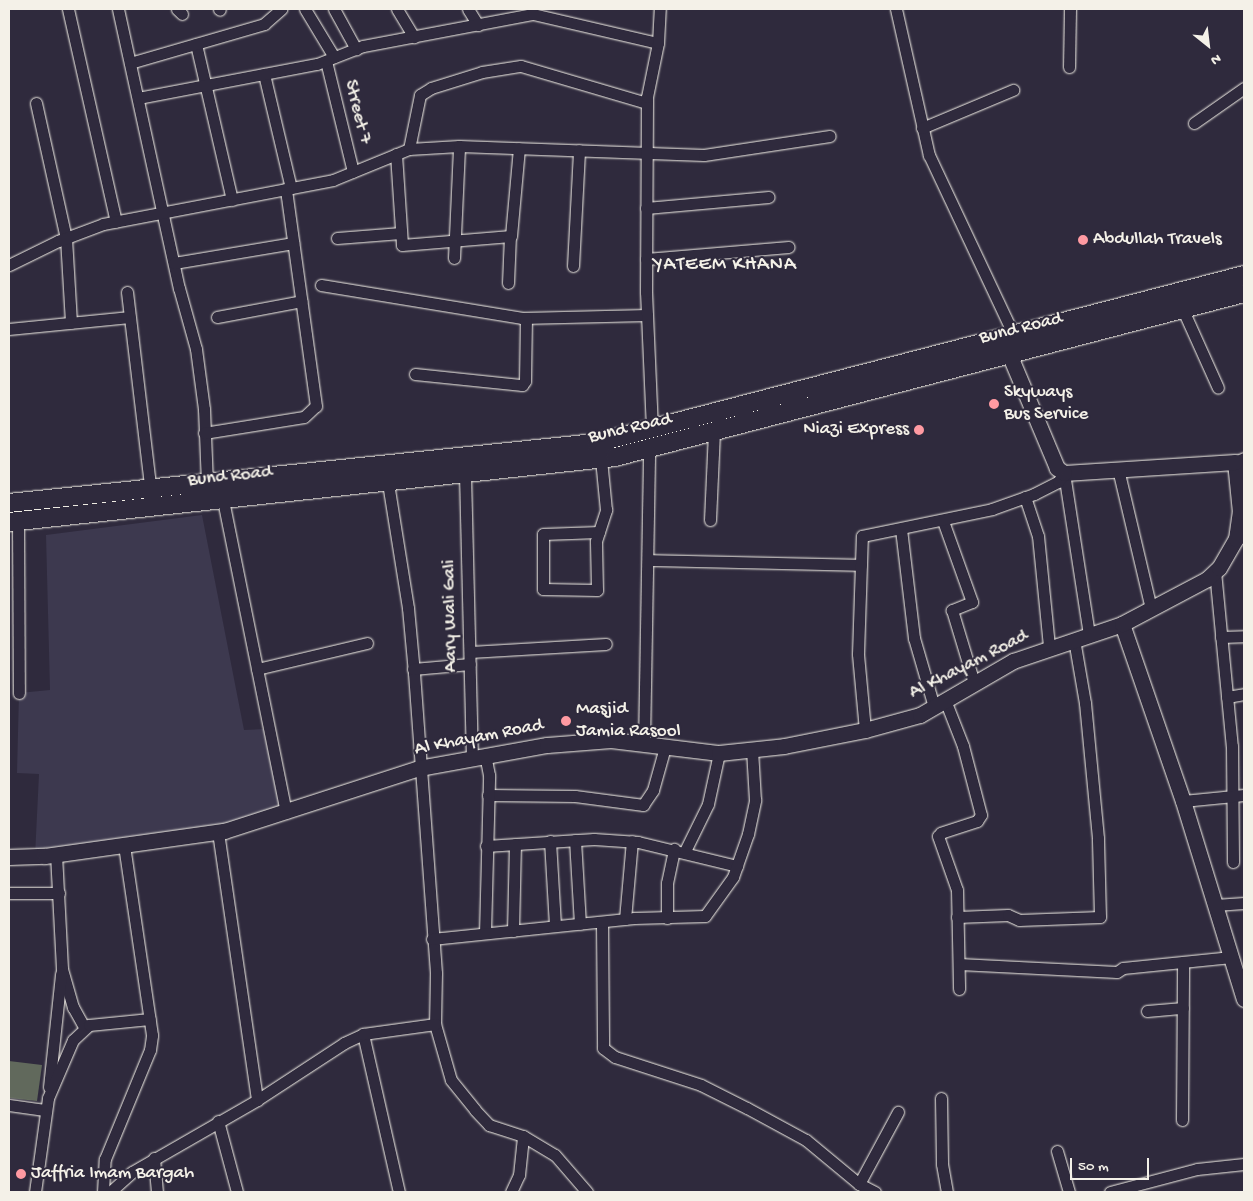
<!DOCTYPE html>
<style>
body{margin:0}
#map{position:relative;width:1253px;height:1201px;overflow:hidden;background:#2f2a3d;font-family:"Gochi Hand",sans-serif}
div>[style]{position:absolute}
.built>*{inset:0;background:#3d394f}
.green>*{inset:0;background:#61695c}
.roads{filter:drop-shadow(0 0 1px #f4f1e8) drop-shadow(0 0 1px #f4f1e8)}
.street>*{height:11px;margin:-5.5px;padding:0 5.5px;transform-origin:5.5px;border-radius:5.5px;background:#2f2a3d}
.secondary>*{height:15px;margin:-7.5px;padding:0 7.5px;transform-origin:7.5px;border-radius:7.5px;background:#2f2a3d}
.primary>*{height:18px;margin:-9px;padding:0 9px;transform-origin:9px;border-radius:9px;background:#2f2a3d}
.dots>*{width:14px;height:14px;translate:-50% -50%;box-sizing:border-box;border:2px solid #2f2a3d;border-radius:50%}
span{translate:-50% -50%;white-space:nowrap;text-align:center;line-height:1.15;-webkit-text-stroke:4px #2f2a3d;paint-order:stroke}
.street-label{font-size:19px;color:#f4f1e8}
.poi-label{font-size:19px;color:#f4f1e8}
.left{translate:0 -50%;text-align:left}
.right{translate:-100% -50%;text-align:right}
.neighbourhood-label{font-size:20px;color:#f4f1e8;letter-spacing:1px}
.frame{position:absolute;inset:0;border:10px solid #f4f1e8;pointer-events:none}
.north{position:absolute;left:1183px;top:20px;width:50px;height:50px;-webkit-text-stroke:4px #2f2a3d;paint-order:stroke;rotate:151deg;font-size:14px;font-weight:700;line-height:20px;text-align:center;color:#f4f1e8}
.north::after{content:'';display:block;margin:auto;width:18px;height:22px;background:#f4f1e8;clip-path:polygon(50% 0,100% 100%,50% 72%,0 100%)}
.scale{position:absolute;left:1070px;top:1158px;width:79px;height:22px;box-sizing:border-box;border:2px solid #f4f1e8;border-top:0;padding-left:6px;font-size:15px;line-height:18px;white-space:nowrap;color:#f4f1e8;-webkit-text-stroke:4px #2f2a3d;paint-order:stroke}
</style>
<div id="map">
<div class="built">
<div style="clip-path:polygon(202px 515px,244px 730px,264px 729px,281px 810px,218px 832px,35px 856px,39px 774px,17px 773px,19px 693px,50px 690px,46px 535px)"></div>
</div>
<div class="green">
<div style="clip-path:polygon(9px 1061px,42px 1065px,37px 1101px,9px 1098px)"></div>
</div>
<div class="roads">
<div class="street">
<div style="left:68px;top:9px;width:218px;rotate:77.3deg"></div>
<div style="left:118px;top:9px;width:286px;rotate:77.7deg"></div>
<div style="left:179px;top:288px;width:63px;rotate:74.4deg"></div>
<div style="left:196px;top:349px;width:61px;rotate:82.4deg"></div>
<div style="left:204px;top:409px;width:74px;rotate:87.7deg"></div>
<div style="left:177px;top:9px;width:7px;rotate:45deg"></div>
<div style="left:219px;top:9px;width:1px;rotate:45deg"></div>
<div style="left:305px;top:9px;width:56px;rotate:58.9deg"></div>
<div style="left:334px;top:9px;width:46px;rotate:61.2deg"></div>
<div style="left:397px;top:9px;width:33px;rotate:59deg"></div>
<div style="left:468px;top:9px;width:19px;rotate:58deg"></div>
<div style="left:896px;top:9px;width:150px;rotate:77.3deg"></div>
<div style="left:929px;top:155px;width:200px;rotate:64.8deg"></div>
<div style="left:196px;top:44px;width:160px;rotate:77deg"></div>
<div style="left:326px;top:61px;width:114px;rotate:76.3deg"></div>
<div style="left:130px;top:63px;width:140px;rotate:-16.2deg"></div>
<div style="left:264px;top:24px;width:23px;rotate:-41deg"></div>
<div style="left:1069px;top:67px;width:58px;rotate:-89deg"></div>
<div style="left:264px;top:74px;width:117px;rotate:76.7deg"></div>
<div style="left:138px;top:98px;width:182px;rotate:-10.8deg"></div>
<div style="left:317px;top:64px;width:49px;rotate:-21.4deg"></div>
<div style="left:363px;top:46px;width:173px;rotate:-10.7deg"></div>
<div style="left:533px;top:14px;width:128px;rotate:13.1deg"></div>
<div style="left:36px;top:103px;width:138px;rotate:77.5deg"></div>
<div style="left:66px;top:238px;width:85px;rotate:86.6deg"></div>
<div style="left:1194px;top:123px;width:61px;rotate:-35deg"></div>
<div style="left:922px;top:128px;width:99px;rotate:-22.7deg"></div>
<div style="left:409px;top:149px;width:55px;rotate:-78.5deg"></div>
<div style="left:420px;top:95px;width:13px;rotate:-32deg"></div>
<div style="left:431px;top:88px;width:53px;rotate:-17.4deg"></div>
<div style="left:482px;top:72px;width:39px;rotate:-9deg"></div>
<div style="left:521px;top:66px;width:131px;rotate:16.4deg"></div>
<div style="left:396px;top:154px;width:91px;rotate:86.2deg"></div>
<div style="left:402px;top:245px;width:109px;rotate:-4.7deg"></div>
<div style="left:511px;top:236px;width:88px;rotate:-84.8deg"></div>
<div style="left:646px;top:208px;width:123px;rotate:-5.1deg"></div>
<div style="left:337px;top:238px;width:64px;rotate:-4.5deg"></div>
<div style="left:454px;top:258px;width:112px;rotate:-87.4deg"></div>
<div style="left:646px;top:259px;width:143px;rotate:-4.8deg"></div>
<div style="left:174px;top:263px;width:121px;rotate:-9.5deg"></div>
<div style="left:9px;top:265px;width:55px;rotate:-26.1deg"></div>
<div style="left:58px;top:241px;width:48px;rotate:-20.7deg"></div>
<div style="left:103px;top:224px;width:234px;rotate:-10.8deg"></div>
<div style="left:333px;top:180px;width:82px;rotate:-22.2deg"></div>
<div style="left:409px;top:149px;width:50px;rotate:-3.4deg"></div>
<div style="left:459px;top:146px;width:245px;rotate:2.1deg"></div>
<div style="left:704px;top:155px;width:127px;rotate:-8.6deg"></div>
<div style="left:573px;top:266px;width:116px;rotate:-87deg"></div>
<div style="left:508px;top:283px;width:47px;rotate:-87.6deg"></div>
<div style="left:321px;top:285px;width:204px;rotate:9.3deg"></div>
<div style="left:522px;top:318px;width:125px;rotate:-1.4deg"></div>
<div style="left:127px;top:292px;width:203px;rotate:83.2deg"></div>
<div style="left:1183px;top:310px;width:85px;rotate:65.8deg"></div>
<div style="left:217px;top:317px;width:86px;rotate:-10.7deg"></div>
<div style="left:9px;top:329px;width:121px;rotate:-5.7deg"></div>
<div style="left:415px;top:374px;width:108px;rotate:5.9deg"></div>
<div style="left:522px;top:385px;width:5px;rotate:-53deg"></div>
<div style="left:525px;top:381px;width:63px;rotate:-89.1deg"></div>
<div style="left:652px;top:429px;width:137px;rotate:-92.5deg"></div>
<div style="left:646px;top:292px;width:195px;rotate:-89.7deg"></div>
<div style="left:647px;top:97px;width:55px;rotate:-78.5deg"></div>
<div style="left:658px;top:43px;width:34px;rotate:-87deg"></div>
<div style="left:204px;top:433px;width:101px;rotate:-9.1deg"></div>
<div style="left:304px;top:417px;width:16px;rotate:-43deg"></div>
<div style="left:316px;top:406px;width:219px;rotate:-97.9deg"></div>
<div style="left:1235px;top:462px;width:10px;rotate:-24deg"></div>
<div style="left:1118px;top:469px;width:144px;rotate:76.7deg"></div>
<div style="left:1064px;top:473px;width:163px;rotate:81.2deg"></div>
<div style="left:465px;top:474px;width:283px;rotate:88.6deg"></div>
<div style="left:388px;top:483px;width:127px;rotate:80.9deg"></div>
<div style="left:408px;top:608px;width:65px;rotate:84.7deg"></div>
<div style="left:414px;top:673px;width:301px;rotate:85.8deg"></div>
<div style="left:436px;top:973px;width:51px;rotate:91.1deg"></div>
<div style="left:435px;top:1024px;width:58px;rotate:74.1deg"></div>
<div style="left:451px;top:1080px;width:38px;rotate:51deg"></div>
<div style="left:475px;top:1110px;width:21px;rotate:47deg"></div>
<div style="left:489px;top:1125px;width:36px;rotate:18deg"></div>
<div style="left:523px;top:1136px;width:37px;rotate:31deg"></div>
<div style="left:555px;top:1155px;width:49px;rotate:49.1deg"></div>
<div style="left:1025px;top:497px;width:41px;rotate:71.6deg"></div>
<div style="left:1038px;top:536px;width:112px;rotate:84.3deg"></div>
<div style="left:223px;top:500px;width:319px;rotate:78.6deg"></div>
<div style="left:710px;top:520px;width:89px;rotate:-87.4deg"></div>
<div style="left:18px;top:521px;width:172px;rotate:89.7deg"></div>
<div style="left:943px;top:521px;width:86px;rotate:70.3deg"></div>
<div style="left:972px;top:602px;width:22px;rotate:158deg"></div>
<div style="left:952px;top:610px;width:76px;rotate:73.2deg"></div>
<div style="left:901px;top:529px;width:110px;rotate:83.2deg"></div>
<div style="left:914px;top:638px;width:72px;rotate:73.8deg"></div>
<div style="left:599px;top:532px;width:56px;rotate:178deg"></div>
<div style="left:543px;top:534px;width:55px;rotate:90deg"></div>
<div style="left:543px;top:589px;width:54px;rotate:1.1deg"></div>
<div style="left:597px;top:590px;width:49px;rotate:-91.2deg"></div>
<div style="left:596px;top:541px;width:33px;rotate:-72deg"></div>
<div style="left:606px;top:510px;width:51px;rotate:-95.6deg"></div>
<div style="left:648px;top:560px;width:213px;rotate:1.3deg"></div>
<div style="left:1215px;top:571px;width:176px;rotate:84.5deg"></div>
<div style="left:1232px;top:746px;width:116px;rotate:89.5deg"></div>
<div style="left:1221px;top:637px;width:23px;rotate:-2deg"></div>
<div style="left:470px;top:652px;width:136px;rotate:-3.4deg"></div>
<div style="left:257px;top:669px;width:113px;rotate:-13.3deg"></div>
<div style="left:413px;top:669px;width:57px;rotate:-5deg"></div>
<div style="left:1227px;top:697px;width:17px;rotate:-10deg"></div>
<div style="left:945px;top:700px;width:49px;rotate:68.6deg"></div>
<div style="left:963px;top:746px;width:71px;rotate:75.4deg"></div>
<div style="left:981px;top:815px;width:7px;rotate:124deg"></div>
<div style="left:977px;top:821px;width:38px;rotate:162deg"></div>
<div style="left:941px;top:833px;width:4px;rotate:135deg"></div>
<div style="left:938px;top:836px;width:57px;rotate:70.6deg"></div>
<div style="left:957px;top:890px;width:99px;rotate:88.8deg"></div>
<div style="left:865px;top:730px;width:76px;rotate:-95.3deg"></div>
<div style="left:858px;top:654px;width:118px;rotate:-88.1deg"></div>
<div style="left:862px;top:536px;width:133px;rotate:-11.7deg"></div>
<div style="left:992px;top:509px;width:45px;rotate:-19.7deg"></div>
<div style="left:1034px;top:494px;width:27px;rotate:-27deg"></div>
<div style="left:1058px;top:482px;width:11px;rotate:-56deg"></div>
<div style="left:644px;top:744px;width:296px;rotate:-89deg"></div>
<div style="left:488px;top:795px;width:87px;rotate:0.7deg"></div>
<div style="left:575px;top:796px;width:69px;rotate:7.5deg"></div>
<div style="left:643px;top:805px;width:18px;rotate:-56deg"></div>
<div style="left:653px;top:790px;width:45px;rotate:-74.4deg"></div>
<div style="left:1183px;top:801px;width:61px;rotate:-5.6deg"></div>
<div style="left:218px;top:832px;width:271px;rotate:81.7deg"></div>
<div style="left:575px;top:840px;width:84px;rotate:86.6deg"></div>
<div style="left:550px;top:841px;width:85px;rotate:86.6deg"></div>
<div style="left:486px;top:846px;width:108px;rotate:-3.7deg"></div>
<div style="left:594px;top:839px;width:44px;rotate:3.9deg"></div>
<div style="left:638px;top:842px;width:102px;rotate:13.6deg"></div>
<div style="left:685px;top:851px;width:52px;rotate:-63.9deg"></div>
<div style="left:708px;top:804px;width:52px;rotate:-77.8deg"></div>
<div style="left:56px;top:854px;width:115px;rotate:87deg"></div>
<div style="left:62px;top:969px;width:40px;rotate:74deg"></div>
<div style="left:73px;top:1007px;width:23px;rotate:61deg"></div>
<div style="left:9px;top:893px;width:50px"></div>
<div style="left:1215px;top:905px;width:29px;rotate:-4deg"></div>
<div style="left:957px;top:917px;width:51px;rotate:-2.2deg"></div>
<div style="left:1008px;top:915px;width:12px;rotate:24deg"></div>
<div style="left:1019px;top:920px;width:81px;rotate:-2.1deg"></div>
<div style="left:1100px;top:917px;width:79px;rotate:-91.5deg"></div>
<div style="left:1098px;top:838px;width:136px;rotate:-95.5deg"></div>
<div style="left:1085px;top:703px;width:65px;rotate:-99.8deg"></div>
<div style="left:667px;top:918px;width:35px;rotate:-90deg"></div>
<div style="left:667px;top:883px;width:35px;rotate:-78deg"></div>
<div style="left:625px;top:919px;width:78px;rotate:-84.9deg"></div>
<div style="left:602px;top:923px;width:125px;rotate:89.5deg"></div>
<div style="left:603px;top:1048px;width:15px;rotate:37deg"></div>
<div style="left:615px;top:1057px;width:90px;rotate:18deg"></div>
<div style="left:701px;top:1085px;width:51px;rotate:26.6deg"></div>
<div style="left:747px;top:1108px;width:67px;rotate:28.5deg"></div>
<div style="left:806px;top:1140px;width:69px;rotate:39.7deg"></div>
<div style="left:859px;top:1184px;width:18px;rotate:27deg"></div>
<div style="left:513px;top:931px;width:87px;rotate:-88.7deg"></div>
<div style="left:485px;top:933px;width:158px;rotate:-88.5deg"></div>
<div style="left:489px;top:775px;width:20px;rotate:-101deg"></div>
<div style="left:432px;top:939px;width:203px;rotate:-5.9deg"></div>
<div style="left:634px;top:918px;width:71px;rotate:-1.6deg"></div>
<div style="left:705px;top:916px;width:48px;rotate:-54.3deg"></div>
<div style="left:733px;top:877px;width:46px;rotate:-70.8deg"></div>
<div style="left:748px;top:834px;width:35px;rotate:-78deg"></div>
<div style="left:755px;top:800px;width:50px;rotate:-93.4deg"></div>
<div style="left:959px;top:964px;width:158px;rotate:2.9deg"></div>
<div style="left:1117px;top:972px;width:7px;rotate:-34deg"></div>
<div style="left:1123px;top:968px;width:109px;rotate:-5.8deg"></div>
<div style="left:1147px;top:1011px;width:36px;rotate:-5deg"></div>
<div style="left:363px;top:1034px;width:162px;rotate:77.2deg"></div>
<div style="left:49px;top:1087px;width:114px;rotate:-83.9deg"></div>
<div style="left:941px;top:1098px;width:66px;rotate:89.1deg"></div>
<div style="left:942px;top:1164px;width:28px;rotate:80deg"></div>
<div style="left:9px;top:1105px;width:36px;rotate:8deg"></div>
<div style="left:1182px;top:1120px;width:158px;rotate:-89.6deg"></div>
<div style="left:218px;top:1121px;width:73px;rotate:75deg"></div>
<div style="left:1057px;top:1151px;width:43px;rotate:73.7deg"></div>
<div style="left:154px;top:1158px;width:34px;rotate:85deg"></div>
<div style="left:859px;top:1184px;width:82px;rotate:-61.6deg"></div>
<div style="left:35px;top:1192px;width:95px;rotate:-82.1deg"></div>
<div style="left:48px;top:1098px;width:63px;rotate:-66.7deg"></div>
<div style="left:73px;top:1040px;width:22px;rotate:-43deg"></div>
<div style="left:89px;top:1025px;width:61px;rotate:-5.6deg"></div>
<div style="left:103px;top:1192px;width:33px;rotate:-87deg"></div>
<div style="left:105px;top:1159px;width:118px;rotate:-67.6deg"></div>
<div style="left:150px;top:1050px;width:15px;rotate:-82deg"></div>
<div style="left:152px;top:1035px;width:192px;rotate:-98.4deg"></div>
<div style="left:110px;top:1192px;width:30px;rotate:-42deg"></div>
<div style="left:132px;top:1172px;width:144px;rotate:-29.9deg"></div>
<div style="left:257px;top:1100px;width:104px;rotate:-33.2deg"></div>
<div style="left:344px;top:1043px;width:21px;rotate:-25deg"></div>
<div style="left:363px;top:1034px;width:73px;rotate:-7.9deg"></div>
<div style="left:511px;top:1192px;width:19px;rotate:-65deg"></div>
<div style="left:519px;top:1175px;width:39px;rotate:-84deg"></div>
<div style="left:1110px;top:1192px;width:90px;rotate:-14.8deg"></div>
<div style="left:1197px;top:1169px;width:47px;rotate:-6.1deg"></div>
</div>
<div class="secondary">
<div style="left:1122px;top:624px;width:187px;rotate:71deg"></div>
<div style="left:1183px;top:801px;width:207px;rotate:72.9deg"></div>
<div style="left:9px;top:857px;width:36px;rotate:-2deg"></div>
<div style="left:45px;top:856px;width:181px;rotate:-8deg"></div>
<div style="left:224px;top:831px;width:205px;rotate:-17.9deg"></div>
<div style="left:419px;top:768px;width:130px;rotate:-10.2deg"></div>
<div style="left:547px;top:745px;width:64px;rotate:-4.5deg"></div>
<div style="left:611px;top:740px;width:109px;rotate:6.9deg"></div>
<div style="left:719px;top:753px;width:65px;rotate:-6.1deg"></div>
<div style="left:784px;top:746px;width:83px;rotate:-11.2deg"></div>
<div style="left:865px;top:730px;width:57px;rotate:-15.3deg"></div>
<div style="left:920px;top:715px;width:108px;rotate:-30.1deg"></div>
<div style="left:1013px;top:661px;width:115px;rotate:-18.7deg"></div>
<div style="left:1122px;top:624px;width:96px;rotate:-27.9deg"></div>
<div style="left:1207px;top:579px;width:16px;rotate:-43deg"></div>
<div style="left:1219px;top:568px;width:34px;rotate:-60deg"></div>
<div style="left:1236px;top:539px;width:27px;rotate:-82deg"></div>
<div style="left:1240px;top:512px;width:50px;rotate:-95.7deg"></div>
<div style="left:1235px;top:462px;width:171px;rotate:176.3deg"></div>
<div style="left:1064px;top:473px;width:9px;rotate:-144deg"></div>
<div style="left:1057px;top:468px;width:124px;rotate:-112.8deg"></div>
</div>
<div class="primary">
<div style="left:9px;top:503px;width:590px;rotate:-5.84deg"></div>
<div style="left:596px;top:443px;width:669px;rotate:-14.53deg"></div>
<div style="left:9px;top:522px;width:609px;rotate:-6.12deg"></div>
<div style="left:615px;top:457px;width:650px;rotate:-14.61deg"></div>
</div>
</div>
<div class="dots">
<div style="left:1083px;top:240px;background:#ff9aa2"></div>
<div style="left:994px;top:404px;background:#ff9aa2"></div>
<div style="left:919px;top:430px;background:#ff9aa2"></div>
<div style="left:566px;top:721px;background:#ff9aa2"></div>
<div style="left:21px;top:1174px;background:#ff9aa2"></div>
</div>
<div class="street-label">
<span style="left:357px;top:112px;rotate:76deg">Street 7</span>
<span style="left:1021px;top:329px;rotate:-14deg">Bund Road</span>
<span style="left:630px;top:429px;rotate:-13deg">Bund Road</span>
<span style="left:230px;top:477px;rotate:-6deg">Bund Road</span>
<span style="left:451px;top:616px;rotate:-91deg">Aary Wali Gali</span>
<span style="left:969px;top:665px;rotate:-27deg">Al Khayam Road</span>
<span style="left:479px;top:738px;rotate:-11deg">Al Khayam Road</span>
</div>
<div class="poi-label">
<span class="left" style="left:1093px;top:240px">Abdullah Travels</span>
<span class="left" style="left:1004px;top:404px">Skyways<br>Bus Service</span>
<span class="right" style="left:909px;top:430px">Niazi Express</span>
<span class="left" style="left:576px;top:721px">Masjid<br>Jamia Rasool</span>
<span class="left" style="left:31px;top:1174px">Jaffria Imam Bargah</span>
</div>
<div class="neighbourhood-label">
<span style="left:725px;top:265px">YATEEM KHANA</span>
</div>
<div class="frame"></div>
<div class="north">N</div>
<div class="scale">50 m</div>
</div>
